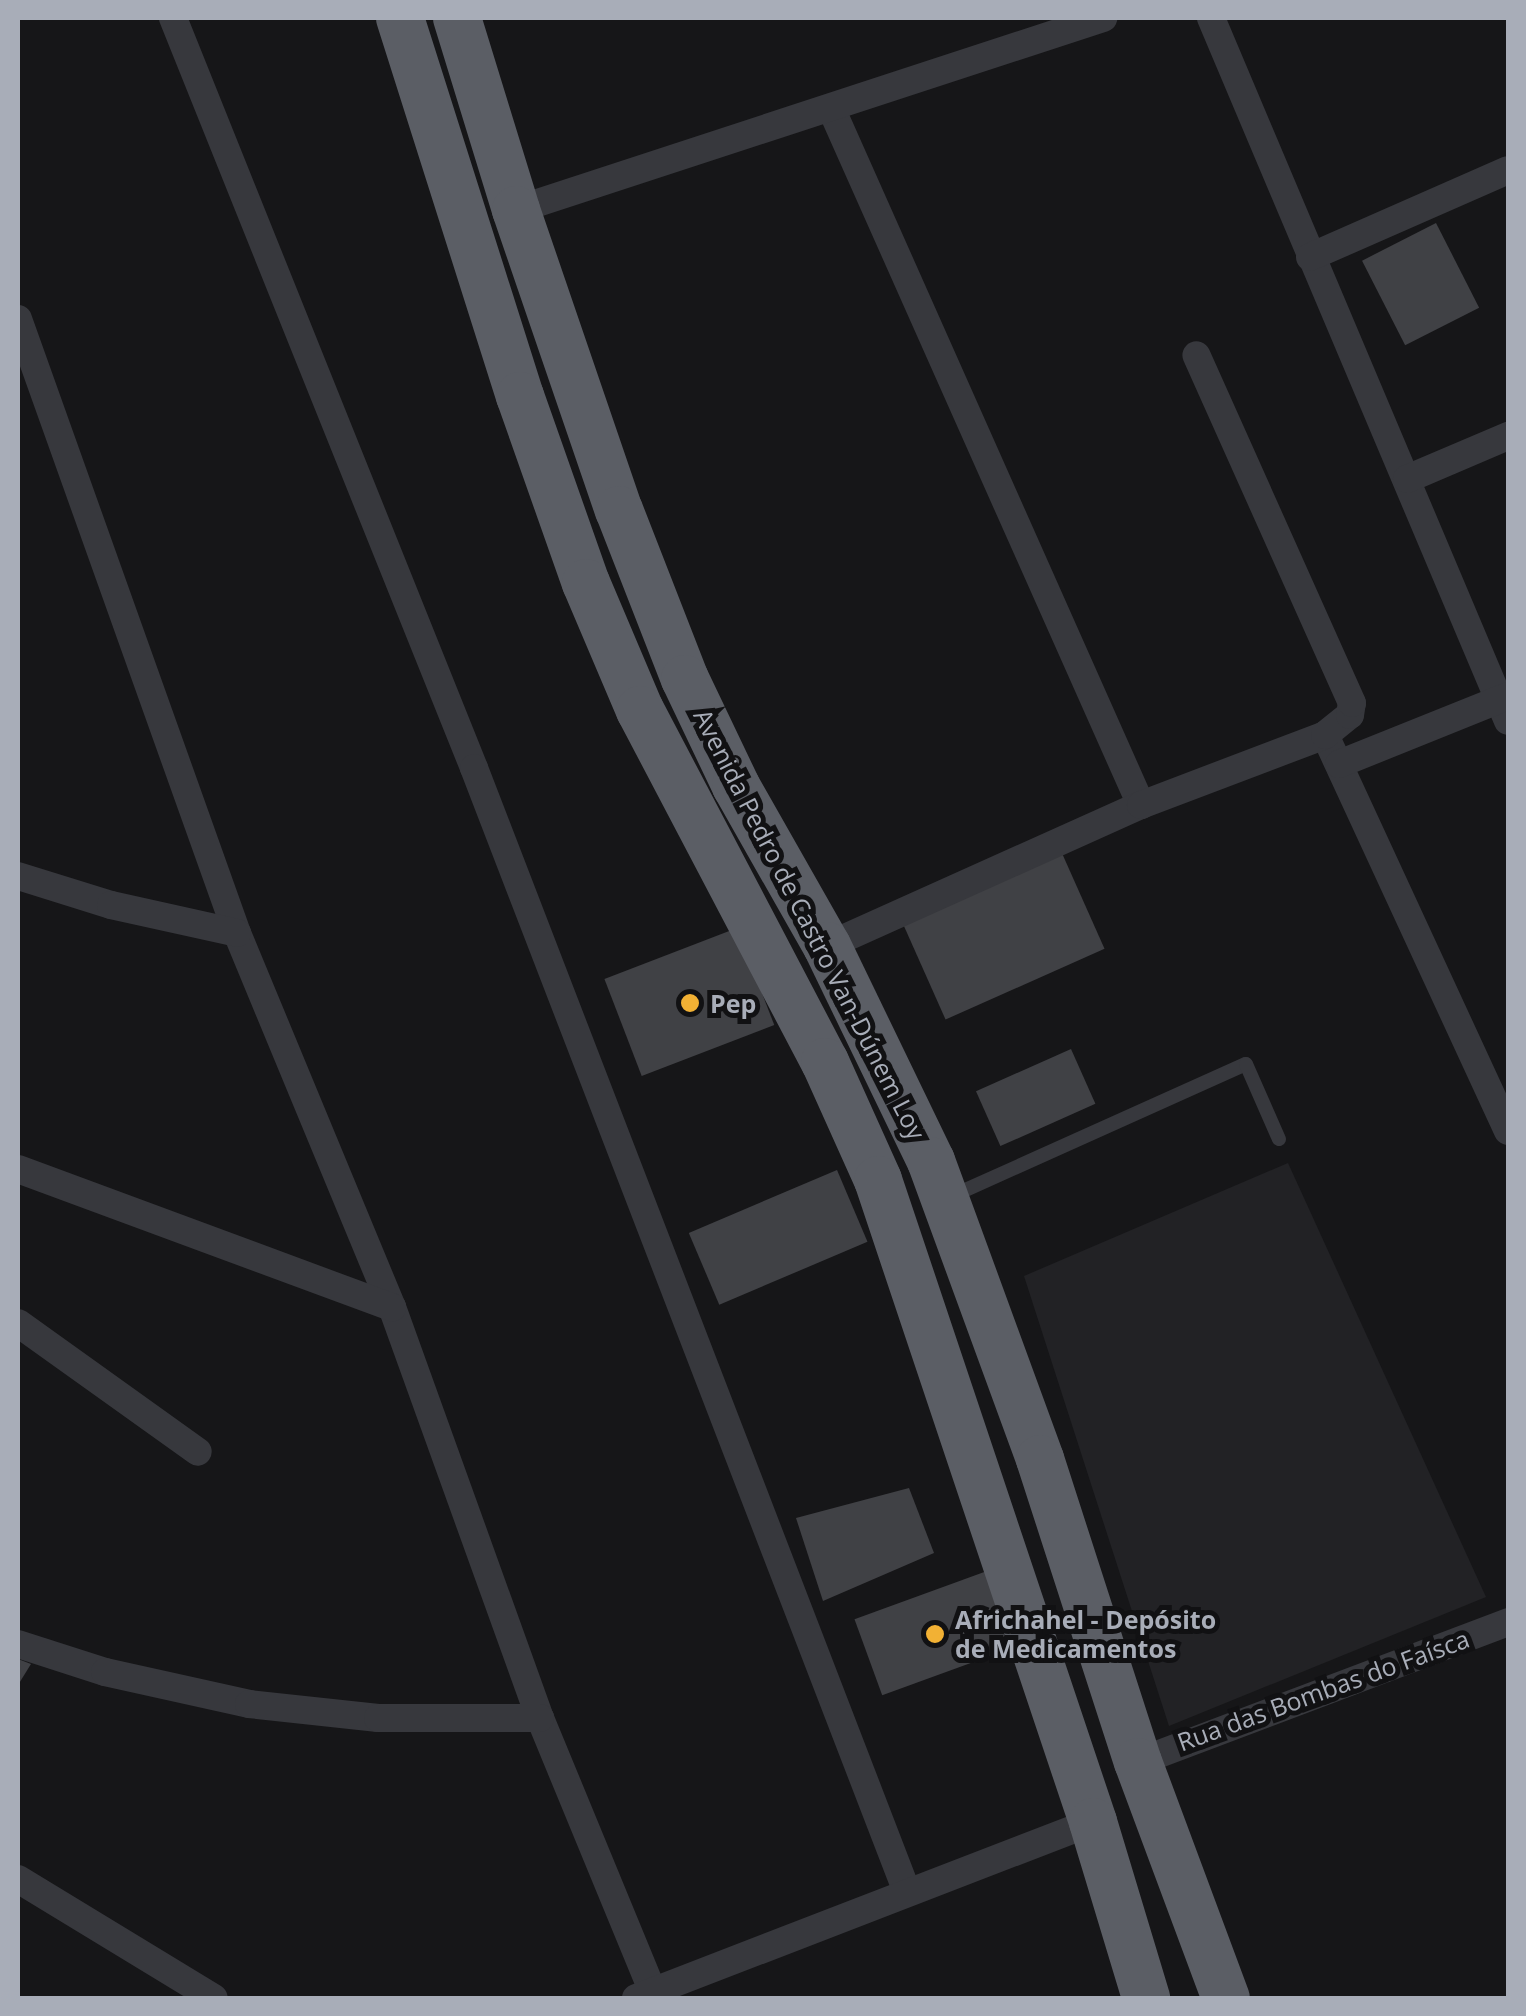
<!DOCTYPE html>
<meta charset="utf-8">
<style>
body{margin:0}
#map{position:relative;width:1526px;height:2016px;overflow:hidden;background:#161618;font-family:"Open Sans",sans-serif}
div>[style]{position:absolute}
.built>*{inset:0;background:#222225}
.building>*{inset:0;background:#404145;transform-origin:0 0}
.service>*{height:14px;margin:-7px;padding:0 7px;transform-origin:7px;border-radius:7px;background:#37383d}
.minor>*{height:28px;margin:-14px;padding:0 14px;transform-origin:14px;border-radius:14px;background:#37383d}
.trunk>*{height:48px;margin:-24px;padding:0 24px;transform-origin:24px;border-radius:24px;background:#5b5e65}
.dots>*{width:28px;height:28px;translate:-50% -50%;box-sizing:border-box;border:5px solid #111113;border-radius:50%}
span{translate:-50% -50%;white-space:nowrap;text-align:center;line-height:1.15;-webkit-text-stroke:10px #111113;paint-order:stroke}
.street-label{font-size:25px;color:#a8adb8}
.poi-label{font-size:25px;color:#a8adb8;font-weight:700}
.left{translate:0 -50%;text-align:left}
.frame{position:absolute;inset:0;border:20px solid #a8adb8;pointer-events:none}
</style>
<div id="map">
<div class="built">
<div style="clip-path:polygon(1288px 1163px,1486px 1597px,1169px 1726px,1024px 1276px)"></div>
</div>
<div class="building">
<div style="left:1436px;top:223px;width:95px;height:83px;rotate:63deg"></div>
<div style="left:1061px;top:851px;width:107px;height:174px;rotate:66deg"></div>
<div style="left:737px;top:928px;width:104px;height:142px;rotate:69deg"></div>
<div style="left:1071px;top:1049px;width:60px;height:104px;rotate:66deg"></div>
<div style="left:837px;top:1170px;width:78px;height:161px;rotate:67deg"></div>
<div style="clip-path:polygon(909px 1488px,934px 1553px,823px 1601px,796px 1518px)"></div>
<div style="left:987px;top:1571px;width:81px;height:141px;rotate:70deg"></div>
<div style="clip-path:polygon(18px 1659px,31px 1664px,18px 1685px)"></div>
</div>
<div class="service">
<div style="left:952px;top:1196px;width:322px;rotate:-24.2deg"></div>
<div style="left:1246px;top:1064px;width:82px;rotate:66.3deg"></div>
</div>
<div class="minor">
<div style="left:173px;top:18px;width:808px;rotate:68.13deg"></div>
<div style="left:474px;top:768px;width:1205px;rotate:68.93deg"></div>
<div style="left:1211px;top:18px;width:763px;rotate:67.1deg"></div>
<div style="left:831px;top:108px;width:763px;rotate:66.02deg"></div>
<div style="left:516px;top:210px;width:618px;rotate:-18.11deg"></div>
<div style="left:1310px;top:257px;width:216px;rotate:-23.7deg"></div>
<div style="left:18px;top:319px;width:652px;rotate:70.37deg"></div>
<div style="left:237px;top:933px;width:405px;rotate:67.5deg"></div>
<div style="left:392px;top:1307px;width:437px;rotate:70.2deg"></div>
<div style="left:540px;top:1718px;width:294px;rotate:67.6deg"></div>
<div style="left:1407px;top:479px;width:110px;rotate:-23.1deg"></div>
<div style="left:1325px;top:735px;width:436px;rotate:65.2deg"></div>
<div style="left:1339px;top:764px;width:182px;rotate:-21.9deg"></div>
<div style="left:18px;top:876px;width:97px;rotate:17.3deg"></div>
<div style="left:111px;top:905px;width:129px;rotate:12.5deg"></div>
<div style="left:827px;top:946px;width:344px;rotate:-24.2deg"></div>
<div style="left:1141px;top:805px;width:197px;rotate:-20.8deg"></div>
<div style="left:1325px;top:735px;width:32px;rotate:-39deg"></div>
<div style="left:1350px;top:715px;width:12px;rotate:-81deg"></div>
<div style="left:1352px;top:703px;width:381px;rotate:-114.1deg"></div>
<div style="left:18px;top:1169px;width:399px;rotate:20.3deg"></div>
<div style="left:18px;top:1323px;width:221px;rotate:35.6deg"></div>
<div style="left:18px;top:1644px;width:91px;rotate:17.8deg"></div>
<div style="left:105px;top:1672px;width:148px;rotate:12.5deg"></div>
<div style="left:249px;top:1704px;width:130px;rotate:6.2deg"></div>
<div style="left:378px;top:1718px;width:162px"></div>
<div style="left:1138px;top:1762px;width:396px;rotate:-20.7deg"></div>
<div style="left:18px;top:1879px;width:229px;rotate:31.3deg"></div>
<div style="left:636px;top:1998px;width:490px;rotate:-21.1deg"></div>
</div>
<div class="trunk">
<div style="left:400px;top:18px;width:397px;rotate:72.4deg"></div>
<div style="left:520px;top:396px;width:198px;rotate:70.6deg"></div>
<div style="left:586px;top:583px;width:138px;rotate:67deg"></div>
<div style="left:640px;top:710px;width:398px;rotate:62.3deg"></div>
<div style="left:825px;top:1062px;width:129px;rotate:65.8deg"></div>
<div style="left:878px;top:1180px;width:677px;rotate:71.48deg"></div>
<div style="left:1093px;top:1822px;width:184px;rotate:73.2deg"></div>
<div style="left:457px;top:18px;width:201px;rotate:72.9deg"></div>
<div style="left:516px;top:210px;width:317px;rotate:71.1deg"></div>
<div style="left:619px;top:510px;width:181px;rotate:68.7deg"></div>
<div style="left:685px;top:679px;width:119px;rotate:64.5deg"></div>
<div style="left:736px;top:786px;width:184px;rotate:60.4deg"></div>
<div style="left:827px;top:946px;width:239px;rotate:64.2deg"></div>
<div style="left:931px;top:1161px;width:317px;rotate:69.9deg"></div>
<div style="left:1040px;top:1459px;width:318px;rotate:72.1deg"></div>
<div style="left:1138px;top:1762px;width:252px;rotate:69.6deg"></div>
</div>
<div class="dots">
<div style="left:690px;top:1003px;background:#f2b134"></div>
<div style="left:935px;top:1634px;background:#f2b134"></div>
</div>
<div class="street-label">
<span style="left:810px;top:924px;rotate:63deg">Avenida Pedro de Castro Van-Dúnem Loy</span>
<span style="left:1323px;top:1690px;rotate:-20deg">Rua das Bombas do Faísca</span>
</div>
<div class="poi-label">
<span class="left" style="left:710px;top:1003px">Pep</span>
<span class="left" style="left:955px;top:1634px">Africhahel - Depósito<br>de Medicamentos</span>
</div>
<div class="frame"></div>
</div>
